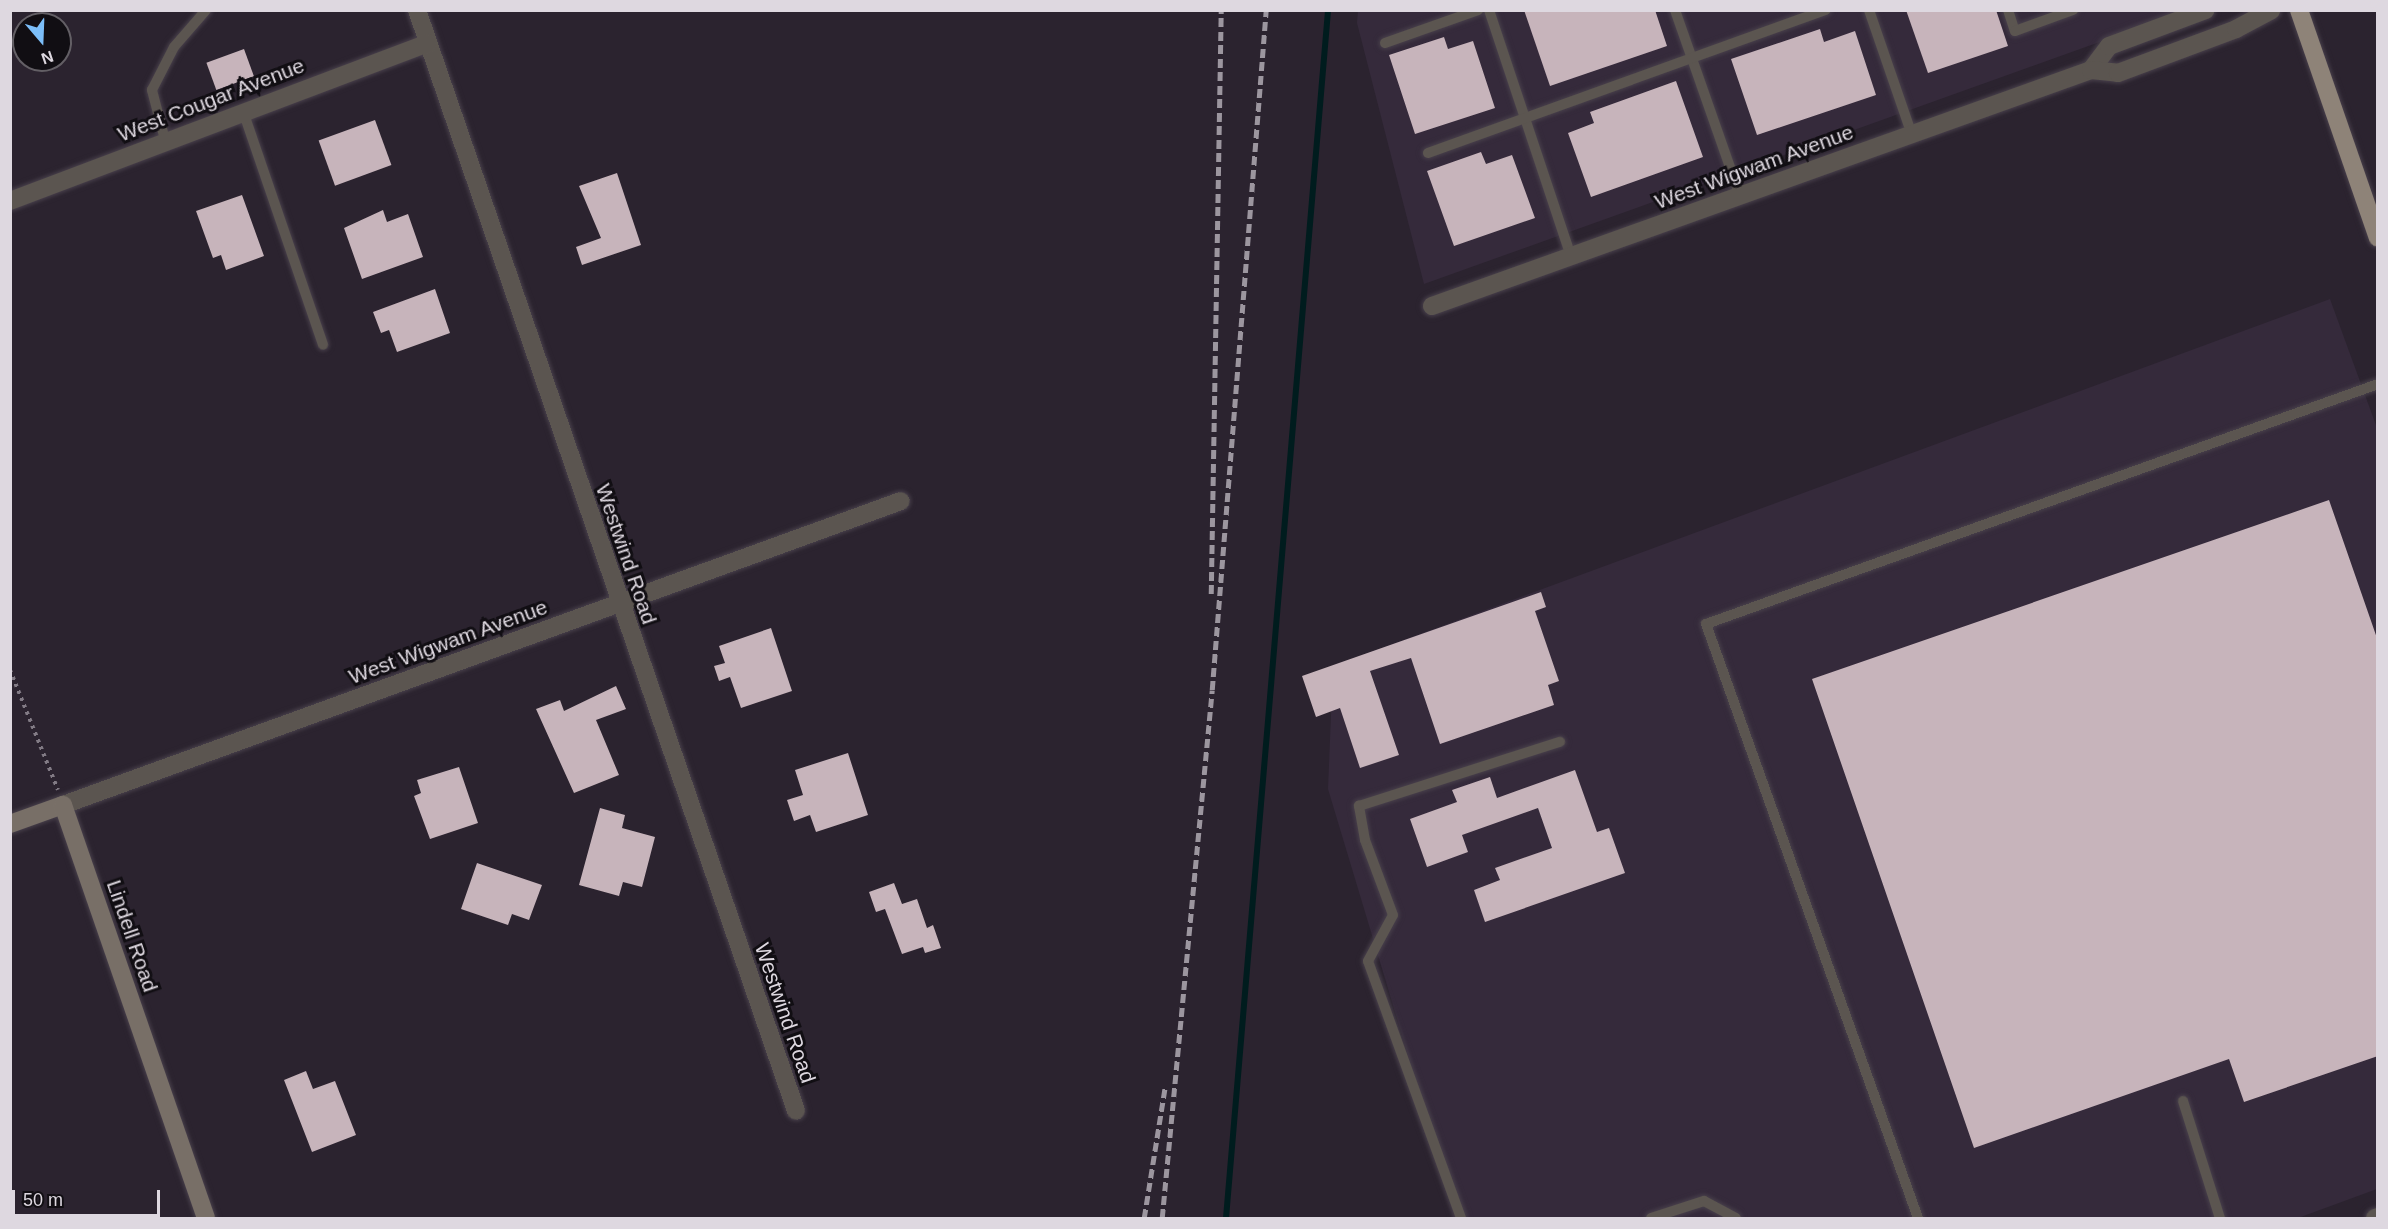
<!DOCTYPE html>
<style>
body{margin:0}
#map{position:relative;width:2388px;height:1229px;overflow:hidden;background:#2b232f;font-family:Helvetica,sans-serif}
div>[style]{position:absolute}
.built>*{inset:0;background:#352a3b}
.stream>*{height:6px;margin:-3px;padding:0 3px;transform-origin:3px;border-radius:3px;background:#001c1e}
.building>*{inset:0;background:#c7b4bb;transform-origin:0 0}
.path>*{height:4px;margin-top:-2px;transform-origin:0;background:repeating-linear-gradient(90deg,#827b85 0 3px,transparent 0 7.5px)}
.roads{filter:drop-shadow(0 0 2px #48404b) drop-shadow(0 0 2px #48404b)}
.lane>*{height:10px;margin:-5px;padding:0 5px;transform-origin:5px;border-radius:5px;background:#5b5550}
.street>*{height:18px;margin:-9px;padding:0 9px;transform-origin:9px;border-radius:9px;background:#5b5550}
.secondary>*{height:18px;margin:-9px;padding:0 9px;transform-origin:9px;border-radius:9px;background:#786f67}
.primary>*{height:18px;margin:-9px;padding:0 9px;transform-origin:9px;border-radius:9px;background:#8e8378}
.rail>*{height:4.5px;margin-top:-2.25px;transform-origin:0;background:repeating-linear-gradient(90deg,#9c969f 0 9px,transparent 0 13.5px)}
span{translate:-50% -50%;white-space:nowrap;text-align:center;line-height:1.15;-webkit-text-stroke:6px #110e13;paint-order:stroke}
.street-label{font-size:21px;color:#ded8e0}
.frame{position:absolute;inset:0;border:12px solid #ded8e0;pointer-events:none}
.north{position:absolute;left:12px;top:12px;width:60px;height:60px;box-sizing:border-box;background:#110e13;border:2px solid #635f65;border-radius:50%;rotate:161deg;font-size:16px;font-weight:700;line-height:24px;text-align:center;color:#ded8e0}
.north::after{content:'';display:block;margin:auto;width:21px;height:27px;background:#7cbef9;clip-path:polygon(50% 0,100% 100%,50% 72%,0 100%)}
.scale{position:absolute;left:12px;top:1190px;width:148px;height:27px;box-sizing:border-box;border:3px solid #ded8e0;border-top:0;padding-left:8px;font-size:18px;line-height:21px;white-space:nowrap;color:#ded8e0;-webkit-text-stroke:4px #110e13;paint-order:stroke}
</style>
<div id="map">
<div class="built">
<div style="clip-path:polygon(1358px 10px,2186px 11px,1424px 284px,1357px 23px)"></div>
<div style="clip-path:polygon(2330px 299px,2377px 428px,2377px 1189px,2298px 1218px,1457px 1218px,1328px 789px,1333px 666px)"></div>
</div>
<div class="stream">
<div style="left:1226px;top:1218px;width:1212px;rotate:-85.17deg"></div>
</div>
<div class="building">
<div style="clip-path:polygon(1524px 10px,1655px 10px,1667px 46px,1550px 86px)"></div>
<div style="clip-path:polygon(1906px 10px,1996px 10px,2008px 46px,1928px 73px)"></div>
<div style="clip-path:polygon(1820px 29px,1824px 42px,1855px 31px,1876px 95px,1757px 135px,1731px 59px)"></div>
<div style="clip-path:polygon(1444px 37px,1448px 49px,1473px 41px,1495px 108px,1415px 134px,1389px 55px)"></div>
<div style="left:244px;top:49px;width:29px;height:40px;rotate:70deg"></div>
<div style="clip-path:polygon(1676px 81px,1703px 157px,1591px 197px,1568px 133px,1594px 123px,1590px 112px)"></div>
<div style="left:375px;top:120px;width:48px;height:60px;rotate:70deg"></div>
<div style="clip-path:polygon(1481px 152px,1486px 164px,1512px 155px,1535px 218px,1454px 246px,1427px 171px)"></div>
<div style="clip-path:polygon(617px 173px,641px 245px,582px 265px,576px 247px,601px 238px,579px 186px)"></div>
<div style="clip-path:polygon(242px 195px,264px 256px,226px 270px,221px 255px,213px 258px,196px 211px)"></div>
<div style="clip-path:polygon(383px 210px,387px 222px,408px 214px,423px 257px,362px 279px,344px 228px)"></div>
<div style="clip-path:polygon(435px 289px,450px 333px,397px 352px,389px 330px,381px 333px,373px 312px)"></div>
<div style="clip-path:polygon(2329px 500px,2378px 641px,2378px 1056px,2244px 1102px,2229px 1059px,1974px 1148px,1812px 679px)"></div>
<div style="clip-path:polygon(1541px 592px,1546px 607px,1535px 611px,1559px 681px,1548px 685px,1554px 705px,1440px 744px,1411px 658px,1370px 671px,1399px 755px,1360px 768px,1340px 708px,1316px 717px,1302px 676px)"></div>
<div style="clip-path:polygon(771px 628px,792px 691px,741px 708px,730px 677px,719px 681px,714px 666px,725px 663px,719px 646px)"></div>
<div style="clip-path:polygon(616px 686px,626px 709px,596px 720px,619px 775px,574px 793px,536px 709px,560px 700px,564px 711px)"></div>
<div style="clip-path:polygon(848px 753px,868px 815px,816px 832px,810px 815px,794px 821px,787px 800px,803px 795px,795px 770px)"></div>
<div style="clip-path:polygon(459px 767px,478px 823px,430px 839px,414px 796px,421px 793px,417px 780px)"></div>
<div style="clip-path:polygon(1575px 770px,1597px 832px,1609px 828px,1625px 873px,1485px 922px,1474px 890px,1500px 880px,1495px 868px,1552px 848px,1538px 808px,1462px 835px,1468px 852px,1427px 867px,1410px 819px,1457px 802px,1452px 790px,1490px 777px,1497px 798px)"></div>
<div style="clip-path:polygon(600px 808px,625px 815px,622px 828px,655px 837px,642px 887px,623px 882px,619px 896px,579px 885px)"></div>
<div style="clip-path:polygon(477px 863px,542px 885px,529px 920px,512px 914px,508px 925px,461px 909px)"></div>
<div style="clip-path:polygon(894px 883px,902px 904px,917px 899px,927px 928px,933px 925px,941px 948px,925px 953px,923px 947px,902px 954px,885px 909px,876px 912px,869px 892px)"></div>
<div style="clip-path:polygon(306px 1071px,313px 1089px,335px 1081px,356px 1135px,312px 1152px,284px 1080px)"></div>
</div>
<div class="path">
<div style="left:10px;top:670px;width:129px;rotate:68.2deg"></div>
</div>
<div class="roads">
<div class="lane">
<div style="left:1489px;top:10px;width:260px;rotate:71.6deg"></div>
<div style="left:1675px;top:10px;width:197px;rotate:70.7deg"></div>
<div style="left:1869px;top:10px;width:132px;rotate:71deg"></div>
<div style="left:2008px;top:10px;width:22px;rotate:72deg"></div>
<div style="left:2015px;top:31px;width:62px;rotate:-19.9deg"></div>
<div style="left:1385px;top:43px;width:99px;rotate:-19.5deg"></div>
<div style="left:243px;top:111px;width:247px;rotate:71.1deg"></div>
<div style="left:165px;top:140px;width:52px;rotate:-104.6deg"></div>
<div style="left:152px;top:90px;width:48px;rotate:-62.9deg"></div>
<div style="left:174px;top:47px;width:49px;rotate:-49.1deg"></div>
<div style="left:1428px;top:153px;width:423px;rotate:-19.8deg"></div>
<div style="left:2183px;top:1101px;width:123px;rotate:72.5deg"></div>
<div style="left:1461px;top:1218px;width:273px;rotate:-109.9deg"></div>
<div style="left:1368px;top:961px;width:52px;rotate:-61.5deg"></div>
<div style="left:1393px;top:915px;width:80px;rotate:-110.5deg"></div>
<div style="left:1365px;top:840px;width:35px;rotate:-100deg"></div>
<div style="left:1359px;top:806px;width:211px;rotate:-17.7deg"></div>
<div style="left:1651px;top:1218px;width:56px;rotate:-17.8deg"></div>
<div style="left:1704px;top:1201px;width:36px;rotate:28deg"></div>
<div style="left:1918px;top:1218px;width:631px;rotate:-109.64deg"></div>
<div style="left:1706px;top:624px;width:714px;rotate:-19.65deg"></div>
</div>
<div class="street">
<div style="left:417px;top:10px;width:1164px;rotate:71deg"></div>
<div style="left:2091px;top:70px;width:30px;rotate:-53deg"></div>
<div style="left:2109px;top:46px;width:103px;rotate:-20.4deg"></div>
<div style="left:10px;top:201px;width:447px;rotate:-20.7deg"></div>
<div style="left:1432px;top:306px;width:700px;rotate:-19.7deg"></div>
<div style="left:2091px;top:70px;width:27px;rotate:6deg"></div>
<div style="left:2118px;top:73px;width:126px;rotate:-20.4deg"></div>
<div style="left:2236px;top:29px;width:40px;rotate:-28deg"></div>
<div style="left:63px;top:805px;width:891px;rotate:-19.94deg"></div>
<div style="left:2375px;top:1218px;width:3px;rotate:-18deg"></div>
</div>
<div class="secondary">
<div style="left:10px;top:824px;width:56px;rotate:-19.7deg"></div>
<div style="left:63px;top:805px;width:437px;rotate:70.9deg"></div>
</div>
<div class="primary">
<div style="left:2299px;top:10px;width:241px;rotate:70.9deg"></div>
</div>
</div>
<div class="rail">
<div style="left:1211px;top:594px;width:584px;rotate:-89.02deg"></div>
<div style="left:1144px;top:1218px;width:133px;rotate:-80.9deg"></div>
<div style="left:1162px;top:1218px;width:530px;rotate:-84.59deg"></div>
<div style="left:1212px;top:690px;width:682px;rotate:-85.46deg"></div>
</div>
<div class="street-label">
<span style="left:211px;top:100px;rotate:-21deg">West Cougar Avenue</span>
<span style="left:1754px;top:167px;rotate:-20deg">West Wigwam Avenue</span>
<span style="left:626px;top:554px;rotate:71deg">Westwind Road</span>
<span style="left:448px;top:642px;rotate:-20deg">West Wigwam Avenue</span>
<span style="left:132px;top:936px;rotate:71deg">Lindell Road</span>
<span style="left:785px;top:1013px;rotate:71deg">Westwind Road</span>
</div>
<div class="frame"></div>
<div class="north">N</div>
<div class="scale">50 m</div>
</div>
